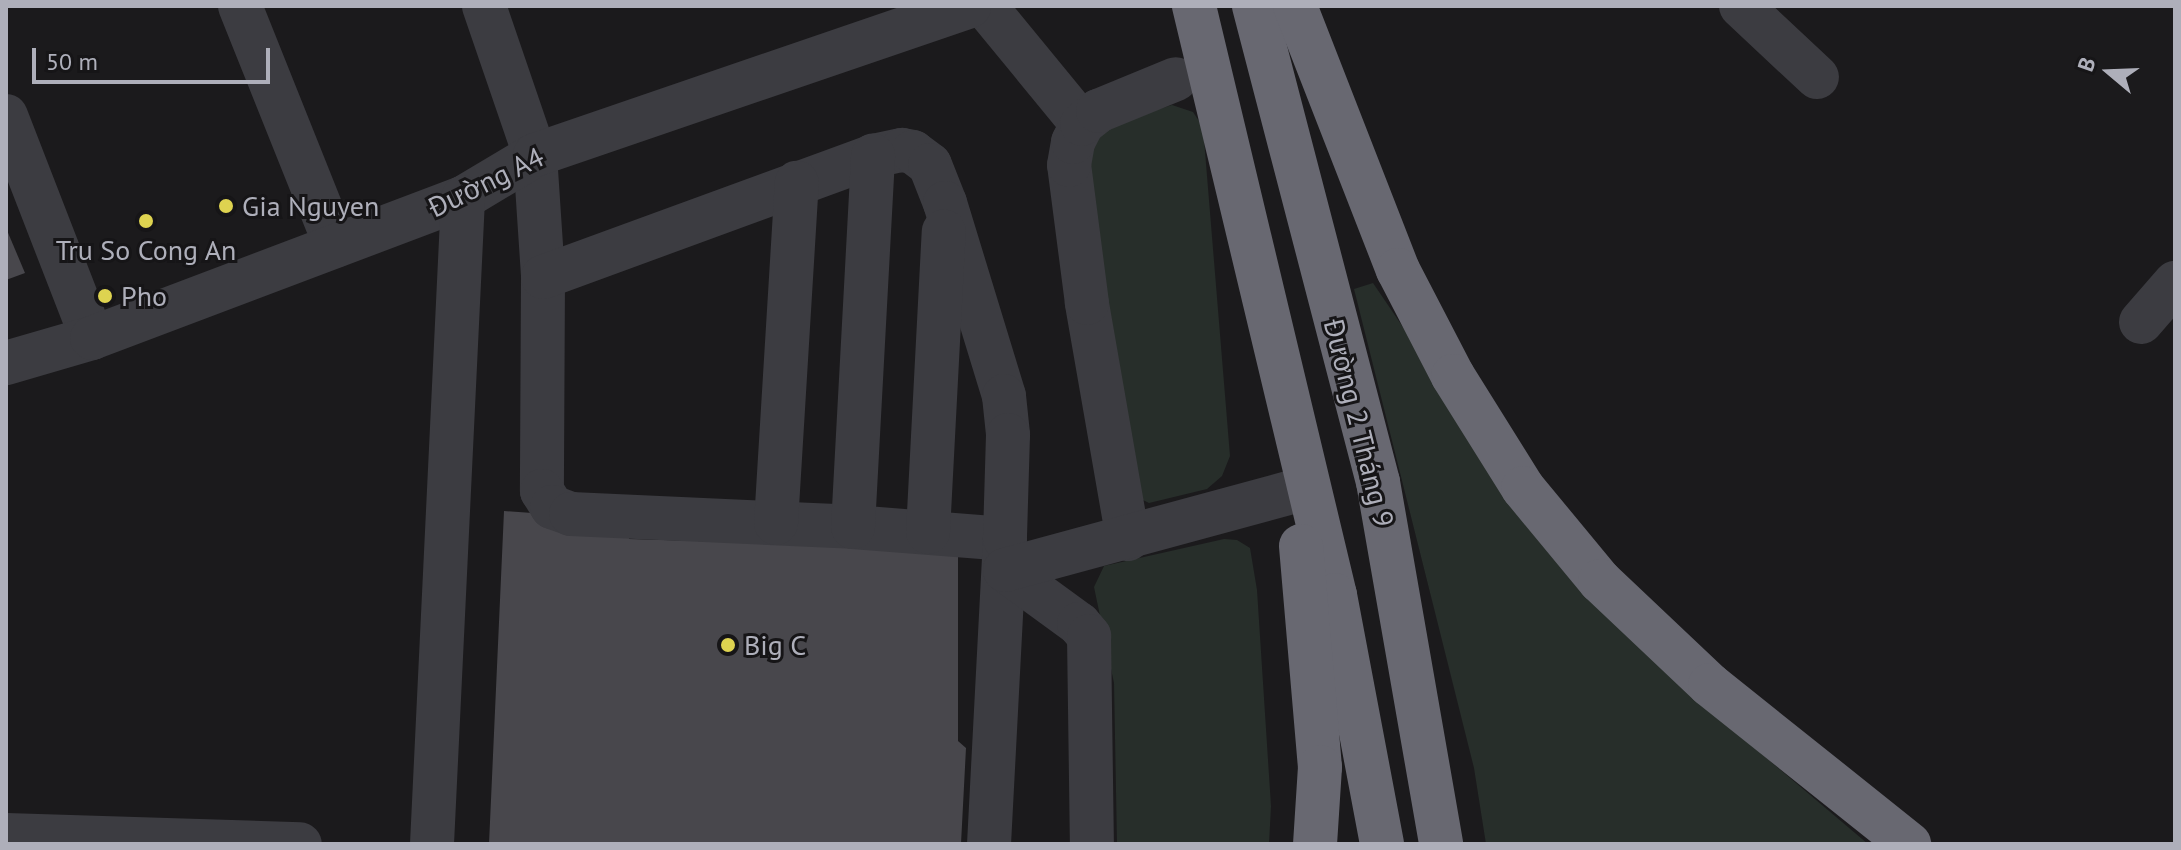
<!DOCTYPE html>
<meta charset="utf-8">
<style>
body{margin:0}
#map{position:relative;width:2181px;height:850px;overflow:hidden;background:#1b1a1c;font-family:"PT Sans",sans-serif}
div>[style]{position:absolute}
.green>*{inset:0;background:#272e2a}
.building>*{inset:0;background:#48474c}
.minor>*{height:44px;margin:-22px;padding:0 22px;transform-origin:22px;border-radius:22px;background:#3c3c41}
.highway>*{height:44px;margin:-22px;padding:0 22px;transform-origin:22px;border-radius:22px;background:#686871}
.dots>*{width:22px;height:22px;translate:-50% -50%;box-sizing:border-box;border:4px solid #161517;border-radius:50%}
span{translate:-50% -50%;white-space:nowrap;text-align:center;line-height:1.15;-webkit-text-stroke:6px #161517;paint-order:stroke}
.street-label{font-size:28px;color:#aeafba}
.poi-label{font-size:28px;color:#aeafba}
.left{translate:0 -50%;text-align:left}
.frame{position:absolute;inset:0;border:8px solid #aeafba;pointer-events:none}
.north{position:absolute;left:2069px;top:32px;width:80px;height:80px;-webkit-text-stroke:6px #161517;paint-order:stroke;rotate:289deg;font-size:22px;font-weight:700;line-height:32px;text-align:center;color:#aeafba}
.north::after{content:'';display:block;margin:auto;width:28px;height:36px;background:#aeafba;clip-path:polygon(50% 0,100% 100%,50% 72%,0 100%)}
.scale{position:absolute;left:32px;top:48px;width:238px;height:36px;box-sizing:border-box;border:4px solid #aeafba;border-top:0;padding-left:10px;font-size:24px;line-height:28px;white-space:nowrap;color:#aeafba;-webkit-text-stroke:6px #161517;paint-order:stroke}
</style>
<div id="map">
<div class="green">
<div style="clip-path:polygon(1172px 105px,1193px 112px,1203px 127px,1230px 456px,1222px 476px,1207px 489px,1149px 503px,1137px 497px,1083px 171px,1105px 126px)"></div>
<div style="clip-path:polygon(1373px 283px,1515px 492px,1744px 739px,1868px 844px,1486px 844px,1474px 768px,1354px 289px)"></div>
<div style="clip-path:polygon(1224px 539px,1237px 540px,1250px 548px,1257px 590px,1271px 806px,1269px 844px,1117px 844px,1114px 683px,1094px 587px,1104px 566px)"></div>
</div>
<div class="building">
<div style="clip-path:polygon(6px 228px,25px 273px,6px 280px)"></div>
<div style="clip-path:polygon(504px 511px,630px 520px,629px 539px,958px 549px,958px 741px,966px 748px,961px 844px,489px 844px)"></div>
</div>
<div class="minor">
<div style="left:240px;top:6px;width:258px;rotate:68.2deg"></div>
<div style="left:484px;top:6px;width:157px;rotate:71.1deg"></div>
<div style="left:535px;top:155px;width:122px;rotate:86.2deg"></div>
<div style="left:543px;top:277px;width:214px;rotate:90.3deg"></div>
<div style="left:542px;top:491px;width:19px;rotate:58deg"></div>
<div style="left:552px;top:507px;width:20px;rotate:20deg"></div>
<div style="left:571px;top:514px;width:282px;rotate:2.6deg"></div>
<div style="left:853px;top:527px;width:152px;rotate:4.5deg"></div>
<div style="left:1005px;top:539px;width:305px;rotate:93deg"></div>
<div style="left:985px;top:6px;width:153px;rotate:50.6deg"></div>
<div style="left:1741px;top:6px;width:104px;rotate:43.1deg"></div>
<div style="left:6px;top:116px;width:238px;rotate:68.8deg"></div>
<div style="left:543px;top:277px;width:351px;rotate:-20.1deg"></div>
<div style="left:873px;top:156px;width:30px;rotate:-12deg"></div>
<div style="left:902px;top:150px;width:11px;rotate:10deg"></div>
<div style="left:913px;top:152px;width:21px;rotate:37deg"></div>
<div style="left:930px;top:165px;width:41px;rotate:68.5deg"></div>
<div style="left:945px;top:203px;width:202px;rotate:73deg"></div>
<div style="left:1004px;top:396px;width:39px;rotate:84deg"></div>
<div style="left:1008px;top:435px;width:104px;rotate:91.7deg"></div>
<div style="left:2141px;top:322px;width:52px;rotate:-48.9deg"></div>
<div style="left:6px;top:363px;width:90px;rotate:-16.2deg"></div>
<div style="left:92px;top:338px;width:397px;rotate:-20.7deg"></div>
<div style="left:463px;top:198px;width:84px;rotate:-30.8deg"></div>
<div style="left:535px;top:155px;width:459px;rotate:-18.9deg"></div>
<div style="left:776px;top:523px;width:341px;rotate:-86.5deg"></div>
<div style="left:853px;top:527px;width:372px;rotate:-86.9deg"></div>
<div style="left:928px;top:532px;width:301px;rotate:-87deg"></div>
<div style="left:1128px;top:539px;width:240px;rotate:-99.9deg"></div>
<div style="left:1087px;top:303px;width:139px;rotate:-97.4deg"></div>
<div style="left:1069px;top:165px;width:23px;rotate:-80deg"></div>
<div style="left:1073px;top:142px;width:20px;rotate:-63deg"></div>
<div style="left:1082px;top:124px;width:21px;rotate:-39deg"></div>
<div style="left:1098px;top:111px;width:84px;rotate:-22.3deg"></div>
<div style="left:1005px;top:570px;width:92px;rotate:36.1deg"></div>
<div style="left:1079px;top:624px;width:16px;rotate:50deg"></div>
<div style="left:1089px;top:636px;width:208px;rotate:89.2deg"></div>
<div style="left:1005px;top:570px;width:302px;rotate:-15.2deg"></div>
<div style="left:6px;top:835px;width:294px;rotate:1.8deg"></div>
<div style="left:432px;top:844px;width:647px;rotate:-87.25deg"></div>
</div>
<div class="highway">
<div style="left:1194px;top:6px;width:606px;rotate:76.54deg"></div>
<div style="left:1335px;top:595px;width:253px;rotate:79.3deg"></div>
<div style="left:1254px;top:6px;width:492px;rotate:75.4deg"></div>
<div style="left:1378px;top:482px;width:367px;rotate:80.1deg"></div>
<div style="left:1295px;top:6px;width:283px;rotate:68.7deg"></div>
<div style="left:1398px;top:270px;width:119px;rotate:62.6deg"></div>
<div style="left:1453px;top:376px;width:132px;rotate:58deg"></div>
<div style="left:1523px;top:488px;width:121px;rotate:50.4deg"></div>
<div style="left:1600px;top:581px;width:151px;rotate:43.4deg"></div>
<div style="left:1710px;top:685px;width:255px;rotate:38.6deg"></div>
<div style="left:1301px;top:546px;width:222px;rotate:85.1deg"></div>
<div style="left:1320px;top:767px;width:77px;rotate:93.7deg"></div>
</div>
<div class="dots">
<div style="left:226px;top:206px;background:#ded350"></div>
<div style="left:146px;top:221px;background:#ded350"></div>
<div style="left:105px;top:296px;background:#ded350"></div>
<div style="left:728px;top:645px;background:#ded350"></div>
</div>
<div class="street-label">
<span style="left:486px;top:182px;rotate:-26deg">Đường A4</span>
<span style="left:1359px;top:423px;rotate:76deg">Đường 2 Tháng 9</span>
</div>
<div class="poi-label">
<span class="left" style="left:242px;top:206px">Gia Nguyen</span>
<span style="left:146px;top:250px">Tru So Cong An</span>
<span class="left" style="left:121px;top:296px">Pho</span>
<span class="left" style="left:744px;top:645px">Big C</span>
</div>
<div class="frame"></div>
<div class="north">B</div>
<div class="scale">50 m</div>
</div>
